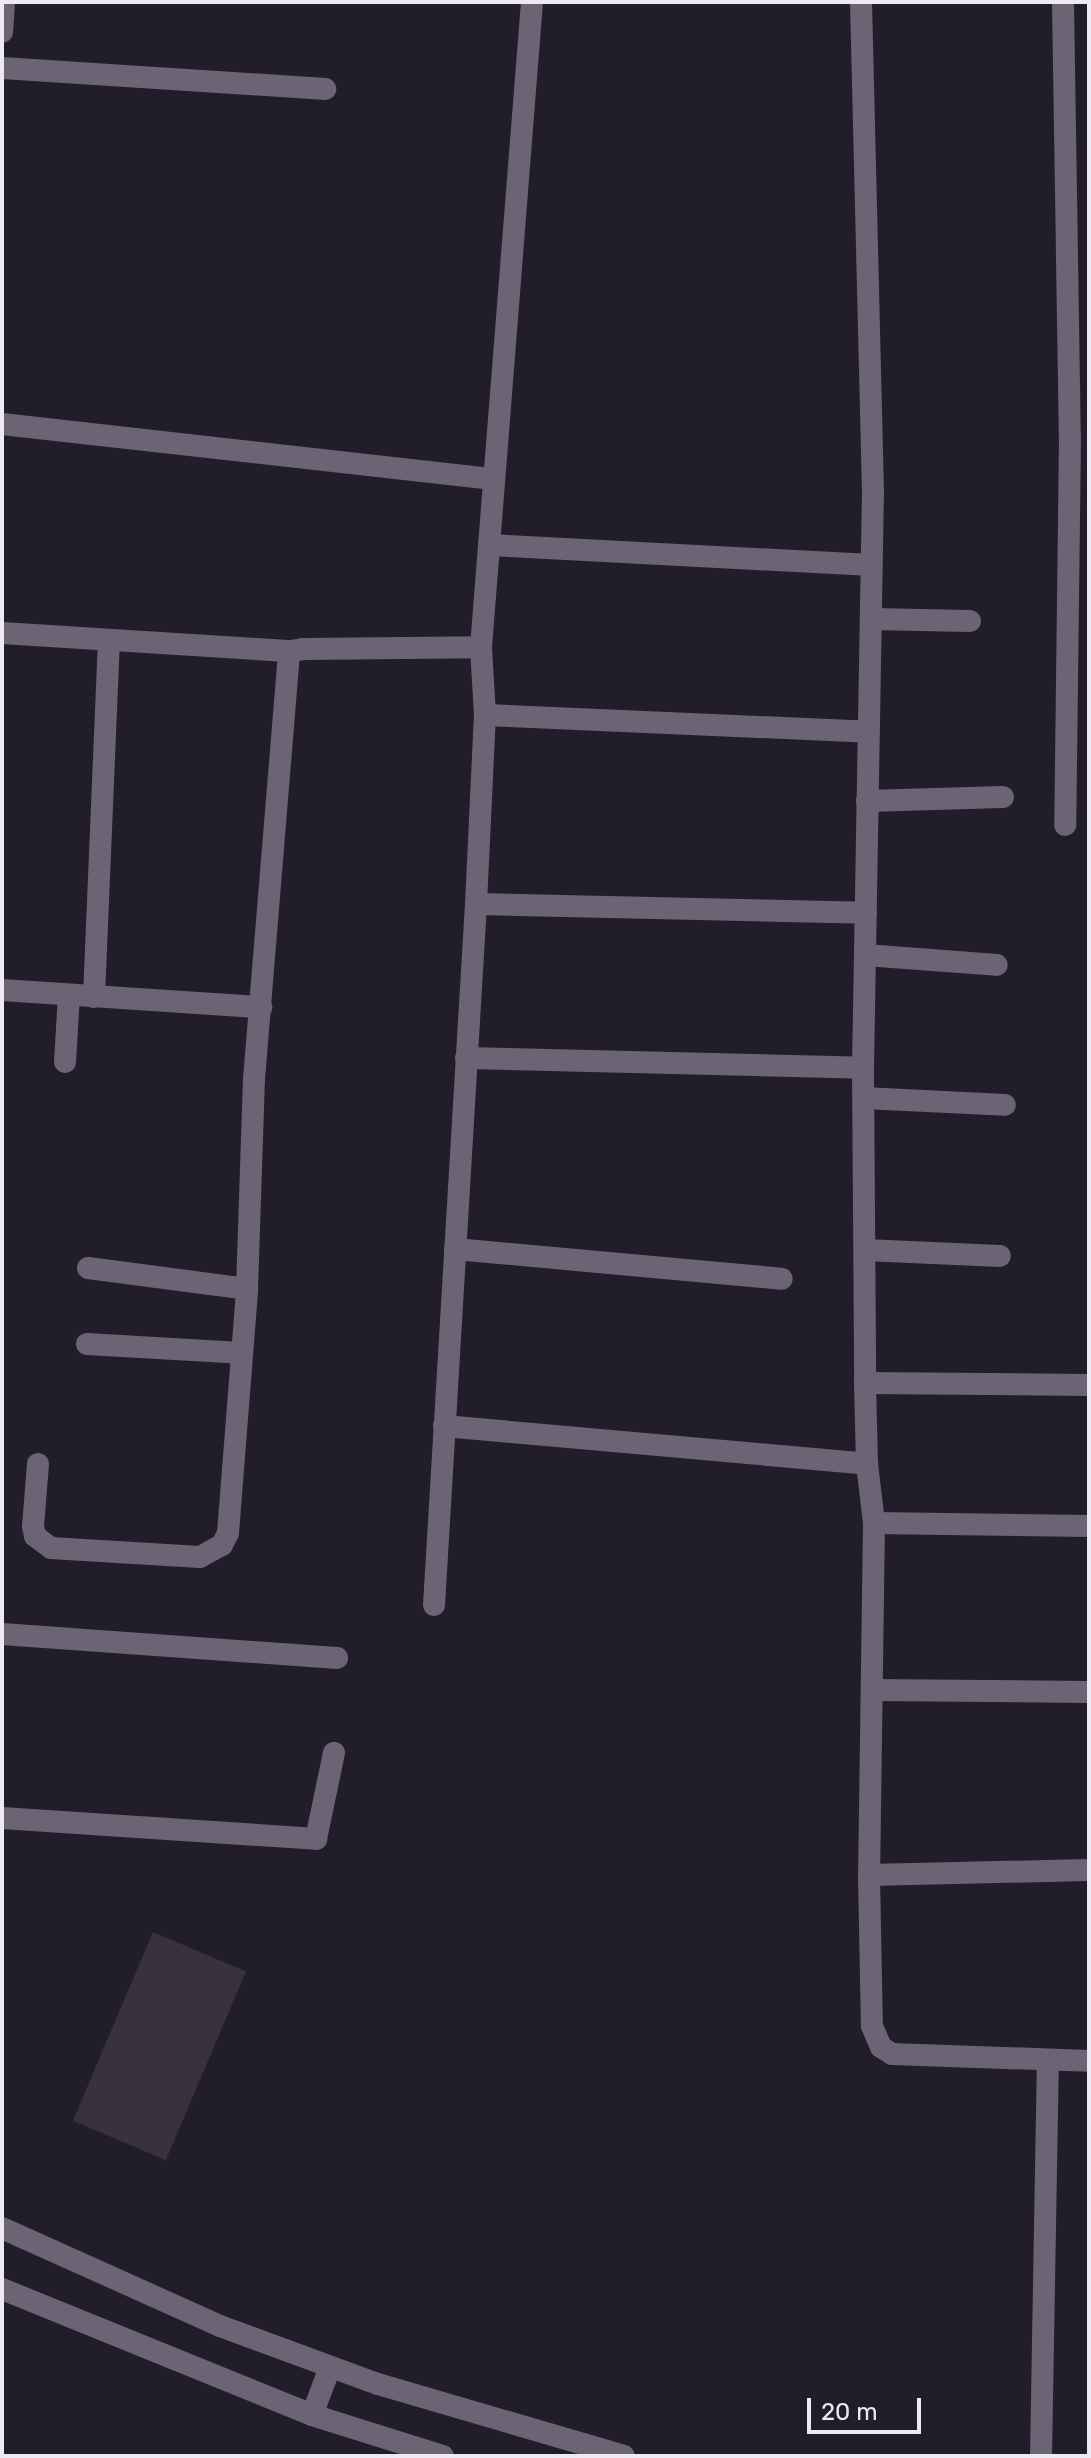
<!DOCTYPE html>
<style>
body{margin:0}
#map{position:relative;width:1091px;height:2458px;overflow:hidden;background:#221d2a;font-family:Rubik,sans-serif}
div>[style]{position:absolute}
.building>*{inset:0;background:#38313f;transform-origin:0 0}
.minor>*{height:22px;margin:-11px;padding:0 11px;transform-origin:11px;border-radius:11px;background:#6a6474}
span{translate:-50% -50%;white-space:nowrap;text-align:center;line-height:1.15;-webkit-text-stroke:7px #221d2a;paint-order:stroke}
.frame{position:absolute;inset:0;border:4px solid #edeaf3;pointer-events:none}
.scale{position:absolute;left:807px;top:2398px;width:114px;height:36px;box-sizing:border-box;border:4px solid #edeaf3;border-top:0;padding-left:10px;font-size:24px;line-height:28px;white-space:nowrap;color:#edeaf3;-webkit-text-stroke:6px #221d2a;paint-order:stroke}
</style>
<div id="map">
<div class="building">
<div style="left:153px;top:1932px;width:101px;height:205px;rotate:23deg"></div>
</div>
<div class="minor">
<div style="left:861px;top:2px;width:488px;rotate:88.6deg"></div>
<div style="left:873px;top:490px;width:578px;rotate:90.99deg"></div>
<div style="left:863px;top:1068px;width:315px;rotate:89.6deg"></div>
<div style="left:865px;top:1383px;width:81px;rotate:88.6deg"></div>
<div style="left:867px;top:1464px;width:59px;rotate:83.2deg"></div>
<div style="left:874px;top:1523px;width:352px;rotate:90.8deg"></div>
<div style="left:869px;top:1875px;width:151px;rotate:88.9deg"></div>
<div style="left:872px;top:2026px;width:23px;rotate:67deg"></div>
<div style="left:881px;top:2047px;width:13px;rotate:32deg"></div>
<div style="left:892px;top:2054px;width:197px;rotate:2deg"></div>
<div style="left:1063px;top:2px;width:435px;rotate:89.1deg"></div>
<div style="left:1070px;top:437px;width:388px;rotate:90.7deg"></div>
<div style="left:2px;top:32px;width:30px;rotate:-86deg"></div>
<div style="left:2px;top:68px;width:324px;rotate:3.7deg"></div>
<div style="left:2px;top:424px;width:494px;rotate:6.4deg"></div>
<div style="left:489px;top:545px;width:383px;rotate:3deg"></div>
<div style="left:871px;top:619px;width:99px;rotate:1.2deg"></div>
<div style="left:2px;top:633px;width:290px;rotate:3.6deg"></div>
<div style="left:485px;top:715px;width:384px;rotate:2.5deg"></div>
<div style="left:867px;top:801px;width:136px;rotate:-1.7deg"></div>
<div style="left:476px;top:904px;width:390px;rotate:1.3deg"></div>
<div style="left:865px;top:955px;width:132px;rotate:4.3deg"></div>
<div style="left:2px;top:990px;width:260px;rotate:3.8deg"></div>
<div style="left:94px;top:997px;width:357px;rotate:-87.6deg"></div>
<div style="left:466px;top:1058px;width:397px;rotate:1.4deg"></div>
<div style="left:65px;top:1062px;width:67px;rotate:-86.6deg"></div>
<div style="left:864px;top:1098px;width:141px;rotate:2.8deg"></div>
<div style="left:455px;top:1249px;width:328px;rotate:5.2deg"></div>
<div style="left:865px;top:1250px;width:135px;rotate:2.5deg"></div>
<div style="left:88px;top:1268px;width:160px;rotate:7.5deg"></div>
<div style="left:87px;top:1344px;width:154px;rotate:3.3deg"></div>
<div style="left:865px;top:1383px;width:224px;rotate:0.5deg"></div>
<div style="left:444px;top:1426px;width:425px;rotate:5.1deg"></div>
<div style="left:38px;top:1464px;width:62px;rotate:94.6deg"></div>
<div style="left:33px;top:1526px;width:10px;rotate:79deg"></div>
<div style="left:35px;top:1536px;width:20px;rotate:37deg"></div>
<div style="left:51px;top:1548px;width:149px;rotate:3.5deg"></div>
<div style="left:200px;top:1557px;width:25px;rotate:-29deg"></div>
<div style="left:222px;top:1545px;width:13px;rotate:-63deg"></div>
<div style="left:228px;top:1533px;width:245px;rotate:-85.5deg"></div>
<div style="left:247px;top:1289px;width:210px;rotate:-88.1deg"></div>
<div style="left:254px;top:1079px;width:419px;rotate:-85.3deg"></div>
<div style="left:288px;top:661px;width:10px;rotate:-73deg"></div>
<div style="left:291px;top:651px;width:12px;rotate:-9deg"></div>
<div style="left:303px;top:649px;width:178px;rotate:-0.6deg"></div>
<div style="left:874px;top:1523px;width:215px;rotate:0.8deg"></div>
<div style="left:434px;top:1605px;width:702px;rotate:-86.57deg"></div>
<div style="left:476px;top:904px;width:189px;rotate:-87.3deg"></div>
<div style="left:485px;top:715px;width:68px;rotate:-93.4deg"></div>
<div style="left:481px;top:647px;width:647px;rotate:-85.48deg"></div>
<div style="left:2px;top:1634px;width:336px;rotate:4.1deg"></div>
<div style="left:872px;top:1690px;width:217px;rotate:0.5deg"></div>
<div style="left:2px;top:1818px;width:315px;rotate:3.8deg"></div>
<div style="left:316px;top:1839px;width:88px;rotate:-78.2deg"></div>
<div style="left:869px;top:1875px;width:220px;rotate:-1.3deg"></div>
<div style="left:2px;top:2228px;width:239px;rotate:24.2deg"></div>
<div style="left:220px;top:2326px;width:168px;rotate:20.2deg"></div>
<div style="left:378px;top:2384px;width:256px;rotate:16.3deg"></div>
<div style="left:2px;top:2289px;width:335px;rotate:22.1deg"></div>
<div style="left:312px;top:2415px;width:137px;rotate:17.4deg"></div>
<div style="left:312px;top:2415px;width:51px;rotate:-69.4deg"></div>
<div style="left:1041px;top:2456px;width:395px;rotate:-89deg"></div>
</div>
<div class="frame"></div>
<div class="scale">20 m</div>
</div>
